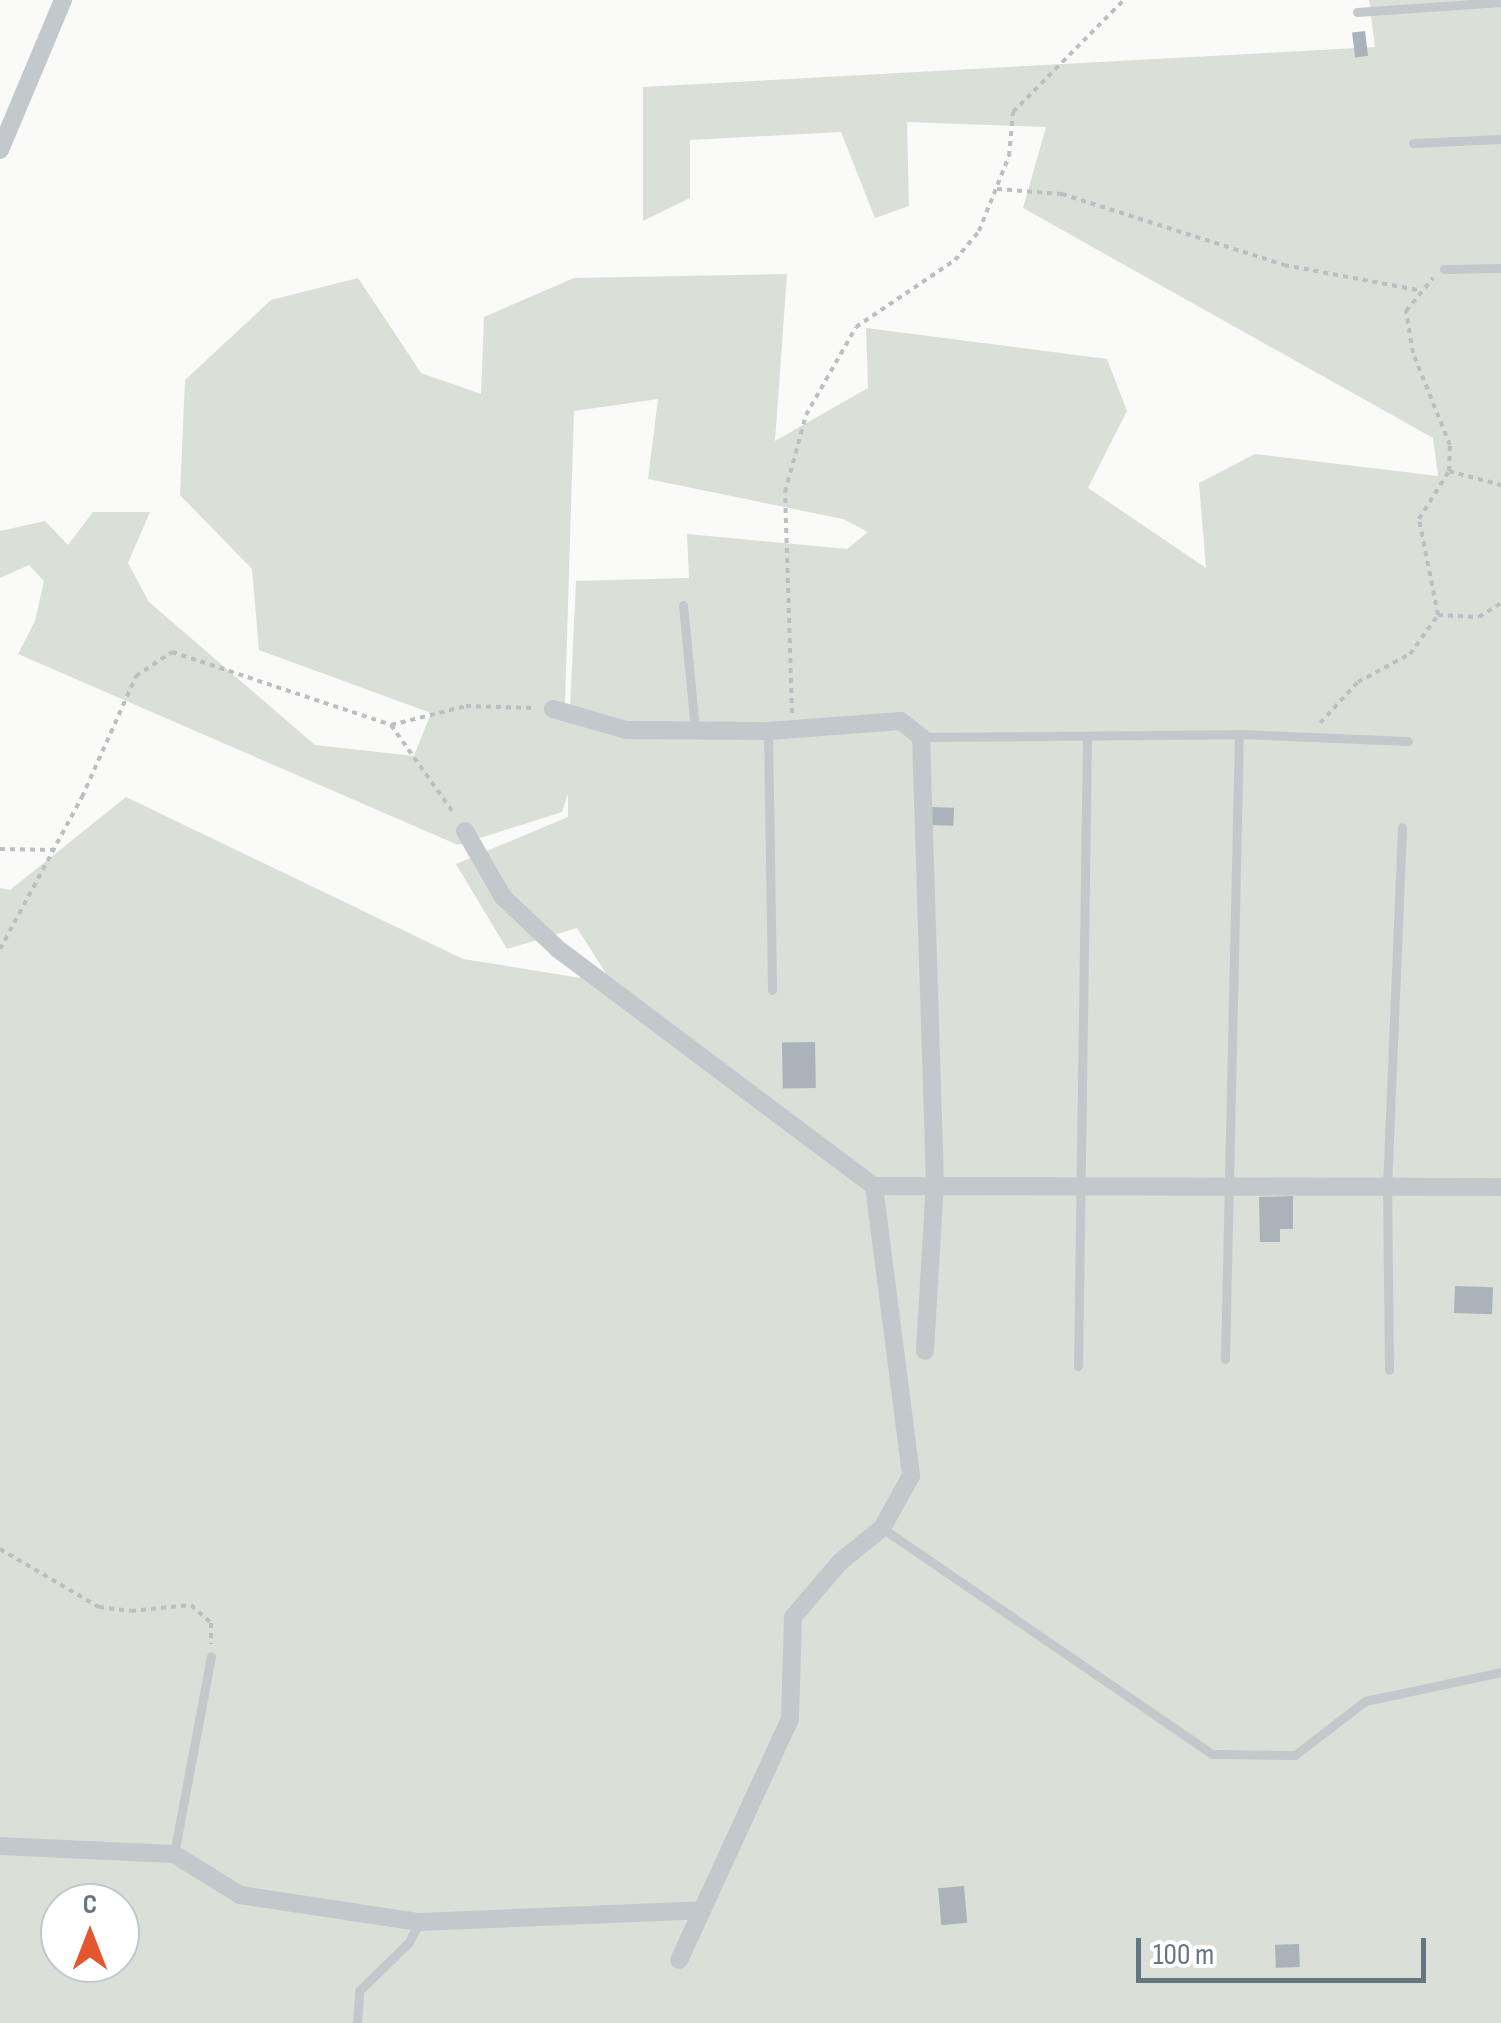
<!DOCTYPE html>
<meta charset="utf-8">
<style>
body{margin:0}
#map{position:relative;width:1501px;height:2023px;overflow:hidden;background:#fafaf8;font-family:"Sofia Sans Condensed",sans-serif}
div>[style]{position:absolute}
.green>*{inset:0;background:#dadfd7}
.building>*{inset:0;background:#aab3b9;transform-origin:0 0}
.path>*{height:4px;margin-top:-2px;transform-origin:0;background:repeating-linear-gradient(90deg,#bbbfc2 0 5px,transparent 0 10px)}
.lane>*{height:9px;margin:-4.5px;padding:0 4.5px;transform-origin:4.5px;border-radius:4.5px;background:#c3c8cc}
.street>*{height:18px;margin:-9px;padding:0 9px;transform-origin:9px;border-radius:9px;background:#c3c8cc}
span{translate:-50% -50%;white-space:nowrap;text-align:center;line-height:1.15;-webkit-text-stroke:10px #fff;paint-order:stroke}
.north{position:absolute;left:40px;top:1883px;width:100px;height:100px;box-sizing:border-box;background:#fff;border:2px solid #c1c8cd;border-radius:50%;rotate:0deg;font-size:28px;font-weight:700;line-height:40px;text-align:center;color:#657683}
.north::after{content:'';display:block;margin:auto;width:35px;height:45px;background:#e4572e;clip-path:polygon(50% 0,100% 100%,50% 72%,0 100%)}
.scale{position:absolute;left:1136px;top:1938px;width:290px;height:45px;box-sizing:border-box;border:5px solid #657683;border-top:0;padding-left:12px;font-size:30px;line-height:35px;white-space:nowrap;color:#657683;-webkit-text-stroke:8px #fff;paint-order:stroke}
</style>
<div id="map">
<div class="green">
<div style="clip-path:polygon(evenodd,1369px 0,1501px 0,1501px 2023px,0 2023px,0 888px,10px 890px,126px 797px,463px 959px,612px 983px,577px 928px,507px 949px,456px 864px,568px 817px,568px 793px,562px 812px,458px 845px,18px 654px,35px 621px,44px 581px,29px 565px,0 578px,0 531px,45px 521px,68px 545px,93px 512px,150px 512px,128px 563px,149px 602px,315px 745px,414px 756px,431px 713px,259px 650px,252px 569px,180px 495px,185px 380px,271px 300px,358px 278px,421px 373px,481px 394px,484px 317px,574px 278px,787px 274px,775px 441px,868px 388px,866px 328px,1107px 359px,1127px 411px,1088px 488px,1206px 568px,1199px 483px,1255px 454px,1438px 476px,1433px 438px,1023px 208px,1046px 127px,907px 122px,909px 206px,875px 218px,841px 132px,690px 140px,690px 198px,643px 221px,643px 87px,1375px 47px,1369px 0,658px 399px,648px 479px,843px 519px,868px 532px,847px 549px,687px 534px,689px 578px,576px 581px,570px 708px,565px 703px,574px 411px,658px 399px,1369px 0,60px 1903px,120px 1903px,120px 1963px,60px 1963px,60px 1903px)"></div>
</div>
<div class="building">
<div style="left:1365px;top:31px;width:25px;height:13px;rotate:83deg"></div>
<div style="left:929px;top:807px;width:25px;height:18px;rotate:2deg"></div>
<div style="left:815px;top:1042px;width:46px;height:33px;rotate:89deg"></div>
<div style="clip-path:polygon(1293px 1196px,1293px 1229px,1280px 1229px,1280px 1242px,1260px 1242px,1259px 1197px)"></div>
<div style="left:1455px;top:1286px;width:38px;height:27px;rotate:2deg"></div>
<div style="left:964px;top:1886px;width:37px;height:26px;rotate:85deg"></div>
<div style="left:1299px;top:1944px;width:23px;height:24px;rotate:88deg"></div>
</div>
<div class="path">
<div style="left:997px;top:189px;width:65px;rotate:4.4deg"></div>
<div style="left:1062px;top:194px;width:233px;rotate:17.7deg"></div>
<div style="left:1284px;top:265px;width:136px;rotate:10.6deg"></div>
<div style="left:1449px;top:471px;width:54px;rotate:15.1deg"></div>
<div style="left:1438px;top:615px;width:41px;rotate:2.8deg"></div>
<div style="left:1479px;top:617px;width:26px;rotate:-32deg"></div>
<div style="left:792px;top:713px;width:221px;rotate:-91.8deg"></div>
<div style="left:785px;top:492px;width:80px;rotate:-74.7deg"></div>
<div style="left:806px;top:415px;width:101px;rotate:-60.4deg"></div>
<div style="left:856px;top:327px;width:120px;rotate:-34.1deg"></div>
<div style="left:955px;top:260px;width:38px;rotate:-50deg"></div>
<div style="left:979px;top:231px;width:81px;rotate:-68.2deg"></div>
<div style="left:1009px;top:156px;width:44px;rotate:-84.8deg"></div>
<div style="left:1013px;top:112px;width:158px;rotate:-45.3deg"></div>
<div style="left:1320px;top:723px;width:56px;rotate:-47.2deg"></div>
<div style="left:1358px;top:682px;width:59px;rotate:-28.3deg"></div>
<div style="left:1410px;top:654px;width:48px;rotate:-54.3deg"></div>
<div style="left:1438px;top:615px;width:98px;rotate:-101.2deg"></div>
<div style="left:1419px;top:519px;width:57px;rotate:-58deg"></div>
<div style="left:1449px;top:471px;width:26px;rotate:-88deg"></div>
<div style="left:1450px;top:445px;width:99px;rotate:-111.9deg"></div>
<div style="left:1413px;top:353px;width:43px;rotate:-99.5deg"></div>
<div style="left:1406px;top:311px;width:43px;rotate:-50.7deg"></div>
<div style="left:391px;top:725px;width:77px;rotate:-14.2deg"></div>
<div style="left:466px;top:706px;width:68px;rotate:1.7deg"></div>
<div style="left:0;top:849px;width:54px;rotate:1.1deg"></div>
<div style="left:0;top:949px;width:173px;rotate:-61.7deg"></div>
<div style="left:82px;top:797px;width:133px;rotate:-65.9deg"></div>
<div style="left:136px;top:676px;width:43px;rotate:-33.7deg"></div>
<div style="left:172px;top:652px;width:231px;rotate:18.4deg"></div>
<div style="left:391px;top:725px;width:110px;rotate:54.6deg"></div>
<div style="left:0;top:1549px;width:115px;rotate:30.4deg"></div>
<div style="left:99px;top:1607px;width:32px;rotate:7deg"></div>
<div style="left:131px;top:1611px;width:60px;rotate:-5.7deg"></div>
<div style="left:191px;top:1605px;width:27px;rotate:42deg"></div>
<div style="left:211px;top:1623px;width:21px;rotate:90deg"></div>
</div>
<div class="lane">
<div style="left:1357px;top:12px;width:144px;rotate:-4deg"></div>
<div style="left:1413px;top:143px;width:88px;rotate:-2.6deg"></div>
<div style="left:1444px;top:269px;width:57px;rotate:-1deg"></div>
<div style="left:683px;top:605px;width:126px;rotate:84.5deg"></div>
<div style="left:768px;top:731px;width:259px;rotate:89.1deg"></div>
<div style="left:921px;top:737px;width:318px;rotate:-0.5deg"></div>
<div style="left:1239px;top:734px;width:169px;rotate:2.4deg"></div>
<div style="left:1225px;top:1359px;width:625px;rotate:-88.72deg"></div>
<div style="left:1078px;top:1366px;width:628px;rotate:-89.18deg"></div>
<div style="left:1389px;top:1370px;width:183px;rotate:-90.6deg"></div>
<div style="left:1387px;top:1187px;width:360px;rotate:-87.6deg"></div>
<div style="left:882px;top:1528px;width:400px;rotate:34.4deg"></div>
<div style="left:1212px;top:1754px;width:83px;rotate:0.7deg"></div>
<div style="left:1295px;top:1755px;width:88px;rotate:-37.6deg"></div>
<div style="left:1365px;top:1701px;width:139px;rotate:-12deg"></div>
<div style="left:174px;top:1854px;width:201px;rotate:-79.4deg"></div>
<div style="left:357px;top:2023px;width:32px;rotate:-86deg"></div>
<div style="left:359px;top:1991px;width:70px;rotate:-44.4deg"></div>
<div style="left:409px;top:1942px;width:22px;rotate:-63deg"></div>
</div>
<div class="street">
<div style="left:0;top:150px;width:163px;rotate:-67.2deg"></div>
<div style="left:553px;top:709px;width:76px;rotate:16deg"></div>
<div style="left:626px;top:730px;width:142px;rotate:0.4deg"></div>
<div style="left:768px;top:731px;width:133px;rotate:-4.3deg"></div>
<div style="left:901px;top:721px;width:26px;rotate:39deg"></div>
<div style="left:921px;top:737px;width:445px;rotate:88.2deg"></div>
<div style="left:935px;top:1182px;width:169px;rotate:93.4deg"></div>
<div style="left:465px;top:831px;width:76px;rotate:60.1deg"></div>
<div style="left:503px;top:897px;width:76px;rotate:43.4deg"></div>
<div style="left:558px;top:949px;width:395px;rotate:36.9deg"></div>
<div style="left:874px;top:1186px;width:292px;rotate:82.7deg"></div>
<div style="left:911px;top:1476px;width:60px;rotate:119.1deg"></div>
<div style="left:882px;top:1528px;width:54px;rotate:141deg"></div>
<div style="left:840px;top:1562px;width:72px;rotate:130.5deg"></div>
<div style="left:793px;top:1617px;width:102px;rotate:91.7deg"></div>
<div style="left:790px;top:1719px;width:265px;rotate:114.7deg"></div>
<div style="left:874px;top:1186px;width:627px;rotate:0.09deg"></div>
<div style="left:0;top:1846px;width:174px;rotate:2.6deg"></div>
<div style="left:174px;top:1854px;width:78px;rotate:31.8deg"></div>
<div style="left:240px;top:1895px;width:181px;rotate:8.6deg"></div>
<div style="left:419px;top:1922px;width:283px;rotate:-2.4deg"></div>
</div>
<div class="north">С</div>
<div class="scale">100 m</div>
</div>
